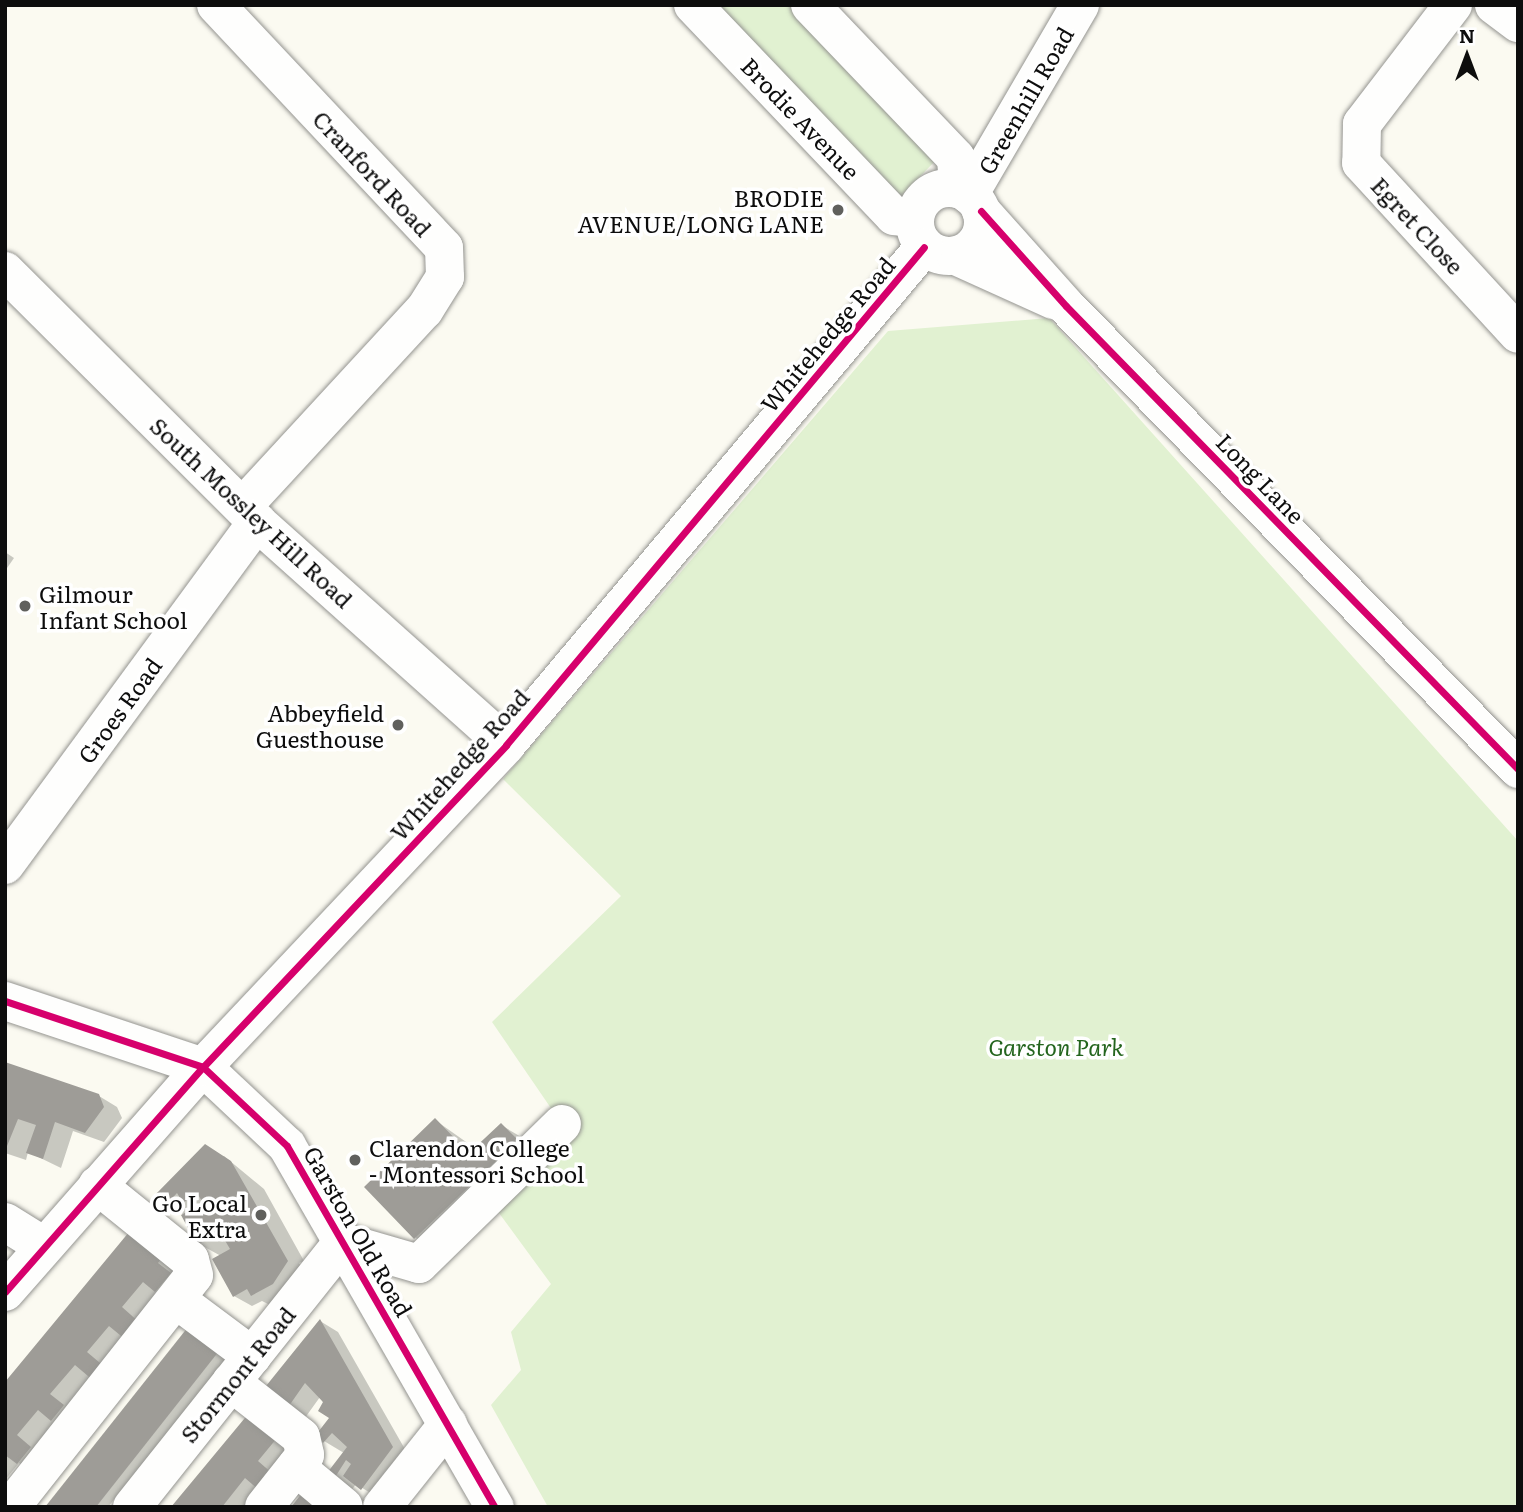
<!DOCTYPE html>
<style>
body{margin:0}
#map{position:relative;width:1523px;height:1512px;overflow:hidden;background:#fbfaf1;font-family:Literata,serif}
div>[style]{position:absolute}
.green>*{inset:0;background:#e1f1d1}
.shadow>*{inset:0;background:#0003}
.building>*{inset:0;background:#9e9c97}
.roads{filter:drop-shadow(0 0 2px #949490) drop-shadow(0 0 2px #949490)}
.minor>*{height:38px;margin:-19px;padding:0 19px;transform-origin:19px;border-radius:19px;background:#fefefd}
.minor>.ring{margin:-19px;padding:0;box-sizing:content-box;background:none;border:38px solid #fefefd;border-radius:50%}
.cycleway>*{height:7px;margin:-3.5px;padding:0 3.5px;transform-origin:3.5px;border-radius:3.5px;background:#d6006c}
.dots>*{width:19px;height:19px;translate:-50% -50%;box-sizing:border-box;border:4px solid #fff;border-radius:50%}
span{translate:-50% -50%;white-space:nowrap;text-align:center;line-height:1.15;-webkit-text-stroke:7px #fff;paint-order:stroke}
.street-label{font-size:23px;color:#0d0d0d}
.poi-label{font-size:23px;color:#0d0d0d}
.right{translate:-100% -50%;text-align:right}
.left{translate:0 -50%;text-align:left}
.park-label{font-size:23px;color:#24651e;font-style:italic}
.frame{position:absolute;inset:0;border:7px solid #0d0d0d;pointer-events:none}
.north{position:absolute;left:1432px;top:21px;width:70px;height:70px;-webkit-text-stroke:5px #fff;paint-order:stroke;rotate:0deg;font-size:19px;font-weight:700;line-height:28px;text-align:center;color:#0d0d0d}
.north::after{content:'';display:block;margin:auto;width:24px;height:32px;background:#0d0d0d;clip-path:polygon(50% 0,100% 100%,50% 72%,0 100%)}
</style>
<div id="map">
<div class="green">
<div style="clip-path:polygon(718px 5px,790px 5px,939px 157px,901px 196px)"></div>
<div style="clip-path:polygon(1049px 318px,1518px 841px,1518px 1507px,548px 1507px,491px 1405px,521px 1370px,511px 1332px,551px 1284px,485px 1194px,557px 1117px,492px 1022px,621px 896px,503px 779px,888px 331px)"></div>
</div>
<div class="shadow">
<div style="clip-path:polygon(5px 552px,14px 558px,5px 571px)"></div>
<div style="clip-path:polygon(5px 1064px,99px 1096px,117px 1107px,122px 1118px,104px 1142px,73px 1131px,61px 1168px,28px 1152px,26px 1160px,5px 1153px)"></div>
<div style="clip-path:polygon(435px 1120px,476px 1149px,501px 1125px,528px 1141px,443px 1254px,416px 1238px,366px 1187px)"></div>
<div style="clip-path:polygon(evenodd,224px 1156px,264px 1189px,304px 1261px,299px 1263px,305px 1272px,270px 1305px,262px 1301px,252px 1306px,234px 1296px,221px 1256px,199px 1244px,184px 1215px,158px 1195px,224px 1156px,192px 1206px,196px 1208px,185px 1214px,192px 1206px)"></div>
<div style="clip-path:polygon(135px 1229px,183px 1264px,34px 1447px,48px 1458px,36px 1473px,19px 1463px,5px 1480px,5px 1387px)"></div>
<div style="clip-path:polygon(320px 1321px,338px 1332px,410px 1458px,380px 1499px,356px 1484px,351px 1491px,327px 1476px,344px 1453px,324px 1441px,332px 1418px,320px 1397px,302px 1422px,285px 1411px)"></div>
<div style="clip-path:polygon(193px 1324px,231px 1352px,108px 1507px,47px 1507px)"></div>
<div style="clip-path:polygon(254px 1409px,313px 1453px,248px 1507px,174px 1507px)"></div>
</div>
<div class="building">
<div style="clip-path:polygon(5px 1062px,99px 1094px,104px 1107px,85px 1133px,55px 1122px,43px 1159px,26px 1153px,36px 1125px,18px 1119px,5px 1151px)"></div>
<div style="clip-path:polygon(435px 1118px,469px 1153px,501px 1123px,518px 1140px,414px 1239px,364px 1187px)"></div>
<div style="clip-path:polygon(205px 1144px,231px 1161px,288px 1261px,273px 1284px,251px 1296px,247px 1289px,233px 1297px,212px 1259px,230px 1249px,220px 1232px,197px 1245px,181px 1215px,203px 1203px,197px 1193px,183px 1203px,177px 1193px,165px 1206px,155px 1195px)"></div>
<div style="clip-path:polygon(134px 1226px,166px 1252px,158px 1263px,171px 1273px,155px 1292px,143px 1282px,122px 1307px,140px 1323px,126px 1340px,109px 1326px,87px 1352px,106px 1368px,95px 1382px,75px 1365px,50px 1394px,64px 1405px,51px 1421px,38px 1410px,17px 1435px,31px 1447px,17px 1464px,5px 1455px,5px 1382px)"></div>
<div style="clip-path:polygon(320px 1319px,393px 1447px,361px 1490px,343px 1476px,351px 1464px,346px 1460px,332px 1482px,324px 1477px,347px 1447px,332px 1433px,323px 1443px,315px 1436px,329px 1418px,318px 1411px,323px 1402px,305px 1383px,284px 1413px,262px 1391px)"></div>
<div style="clip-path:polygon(192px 1322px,223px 1346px,96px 1507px,45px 1507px)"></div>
<div style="clip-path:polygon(254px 1407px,277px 1438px,258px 1461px,273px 1474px,260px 1491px,245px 1478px,222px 1507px,171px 1507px)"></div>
<div style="clip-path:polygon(306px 1488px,331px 1507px,291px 1507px)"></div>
</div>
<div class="roads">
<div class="minor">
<div style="left:216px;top:5px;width:333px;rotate:46.8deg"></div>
<div style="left:444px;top:248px;width:29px;rotate:88deg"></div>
<div style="left:445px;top:277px;width:39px;rotate:122deg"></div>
<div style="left:424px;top:310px;width:268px;rotate:132.7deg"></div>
<div style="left:693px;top:5px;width:291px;rotate:46.4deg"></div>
<div style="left:894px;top:216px;width:20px;rotate:6deg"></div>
<div style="left:810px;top:5px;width:211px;rotate:46.3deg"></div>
<div style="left:956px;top:158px;width:31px;rotate:86deg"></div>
<div style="left:1453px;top:5px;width:150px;rotate:127.4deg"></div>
<div style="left:1362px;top:124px;width:39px;rotate:91deg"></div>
<div style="left:1361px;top:163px;width:232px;rotate:47.4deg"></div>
<div style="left:1494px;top:5px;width:30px;rotate:37deg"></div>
<div class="ring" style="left:915px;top:188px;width:30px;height:30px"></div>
<div style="left:969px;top:195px;width:220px;rotate:-59.7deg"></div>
<div style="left:981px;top:211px;width:127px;rotate:48.2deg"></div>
<div style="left:1066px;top:306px;width:647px;rotate:45.69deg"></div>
<div style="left:956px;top:256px;width:107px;rotate:24.4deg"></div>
<div style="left:5px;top:271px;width:356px;rotate:44.9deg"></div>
<div style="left:257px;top:522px;width:334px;rotate:41.8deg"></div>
<div style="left:5px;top:865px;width:426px;rotate:-53.7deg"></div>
<div style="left:5px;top:1001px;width:209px;rotate:18.4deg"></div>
<div style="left:203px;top:1067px;width:115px;rotate:43.2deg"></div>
<div style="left:287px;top:1146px;width:417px;rotate:60.1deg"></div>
<div style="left:5px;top:1222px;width:44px;rotate:31.9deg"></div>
<div style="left:5px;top:1292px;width:300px;rotate:-48.7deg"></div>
<div style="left:203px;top:1067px;width:442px;rotate:-46.7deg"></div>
<div style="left:506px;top:745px;width:650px;rotate:-49.99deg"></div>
<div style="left:177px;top:1300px;width:94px;rotate:36.7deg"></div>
<div style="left:231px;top:1382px;width:89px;rotate:38.2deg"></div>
<div style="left:301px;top:1437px;width:18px;rotate:77deg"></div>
<div style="left:305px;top:1455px;width:66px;rotate:128.3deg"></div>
<div style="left:296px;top:1467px;width:62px;rotate:39.8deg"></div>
<div style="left:11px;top:1507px;width:295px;rotate:-51.7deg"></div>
<div style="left:194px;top:1275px;width:16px;rotate:-105deg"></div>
<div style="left:190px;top:1260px;width:119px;rotate:-141.1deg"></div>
<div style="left:132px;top:1507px;width:339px;rotate:-51.5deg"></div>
<div style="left:343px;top:1242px;width:79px;rotate:16.1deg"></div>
<div style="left:419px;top:1264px;width:200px;rotate:-44.4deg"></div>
<div style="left:382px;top:1507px;width:106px;rotate:-51.5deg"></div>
</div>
</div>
<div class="cycleway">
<div style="left:981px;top:211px;width:127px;rotate:48.2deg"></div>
<div style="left:1066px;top:306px;width:647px;rotate:45.69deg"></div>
<div style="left:5px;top:1001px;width:209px;rotate:18.4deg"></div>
<div style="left:203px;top:1067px;width:115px;rotate:43.2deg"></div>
<div style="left:287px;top:1146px;width:417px;rotate:60.1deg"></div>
<div style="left:5px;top:1292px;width:300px;rotate:-48.7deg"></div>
<div style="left:203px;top:1067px;width:442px;rotate:-46.7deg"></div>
<div style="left:506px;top:745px;width:650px;rotate:-49.99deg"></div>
</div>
<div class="dots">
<div style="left:838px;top:210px;background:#60605d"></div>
<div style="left:25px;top:606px;background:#60605d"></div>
<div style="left:398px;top:725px;background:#60605d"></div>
<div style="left:355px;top:1160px;background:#60605d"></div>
<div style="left:261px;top:1215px;background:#60605d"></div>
</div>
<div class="street-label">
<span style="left:1025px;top:100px;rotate:-60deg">Greenhill Road</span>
<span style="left:801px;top:118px;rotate:46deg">Brodie Avenue</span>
<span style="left:373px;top:173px;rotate:47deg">Cranford Road</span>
<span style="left:1418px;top:225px;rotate:47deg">Egret Close</span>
<span style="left:827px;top:334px;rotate:-50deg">Whitehedge Road</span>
<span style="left:1261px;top:478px;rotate:46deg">Long Lane</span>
<span style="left:252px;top:512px;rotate:43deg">South Mossley Hill Road</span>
<span style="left:119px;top:710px;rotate:-54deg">Groes Road</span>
<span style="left:459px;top:764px;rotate:-48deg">Whitehedge Road</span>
<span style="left:359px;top:1231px;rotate:60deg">Garston Old Road</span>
<span style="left:237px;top:1374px;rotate:-51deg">Stormont Road</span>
</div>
<div class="poi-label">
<span class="right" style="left:824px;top:210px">BRODIE<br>AVENUE/LONG LANE</span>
<span class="left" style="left:39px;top:606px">Gilmour<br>Infant School</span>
<span class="right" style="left:384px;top:725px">Abbeyfield<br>Guesthouse</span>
<span class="left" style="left:369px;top:1160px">Clarendon College<br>- Montessori School</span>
<span class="right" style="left:247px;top:1215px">Go Local<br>Extra</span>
</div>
<div class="park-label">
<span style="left:1056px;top:1046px">Garston Park</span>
</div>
<div class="frame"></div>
<div class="north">N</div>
</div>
